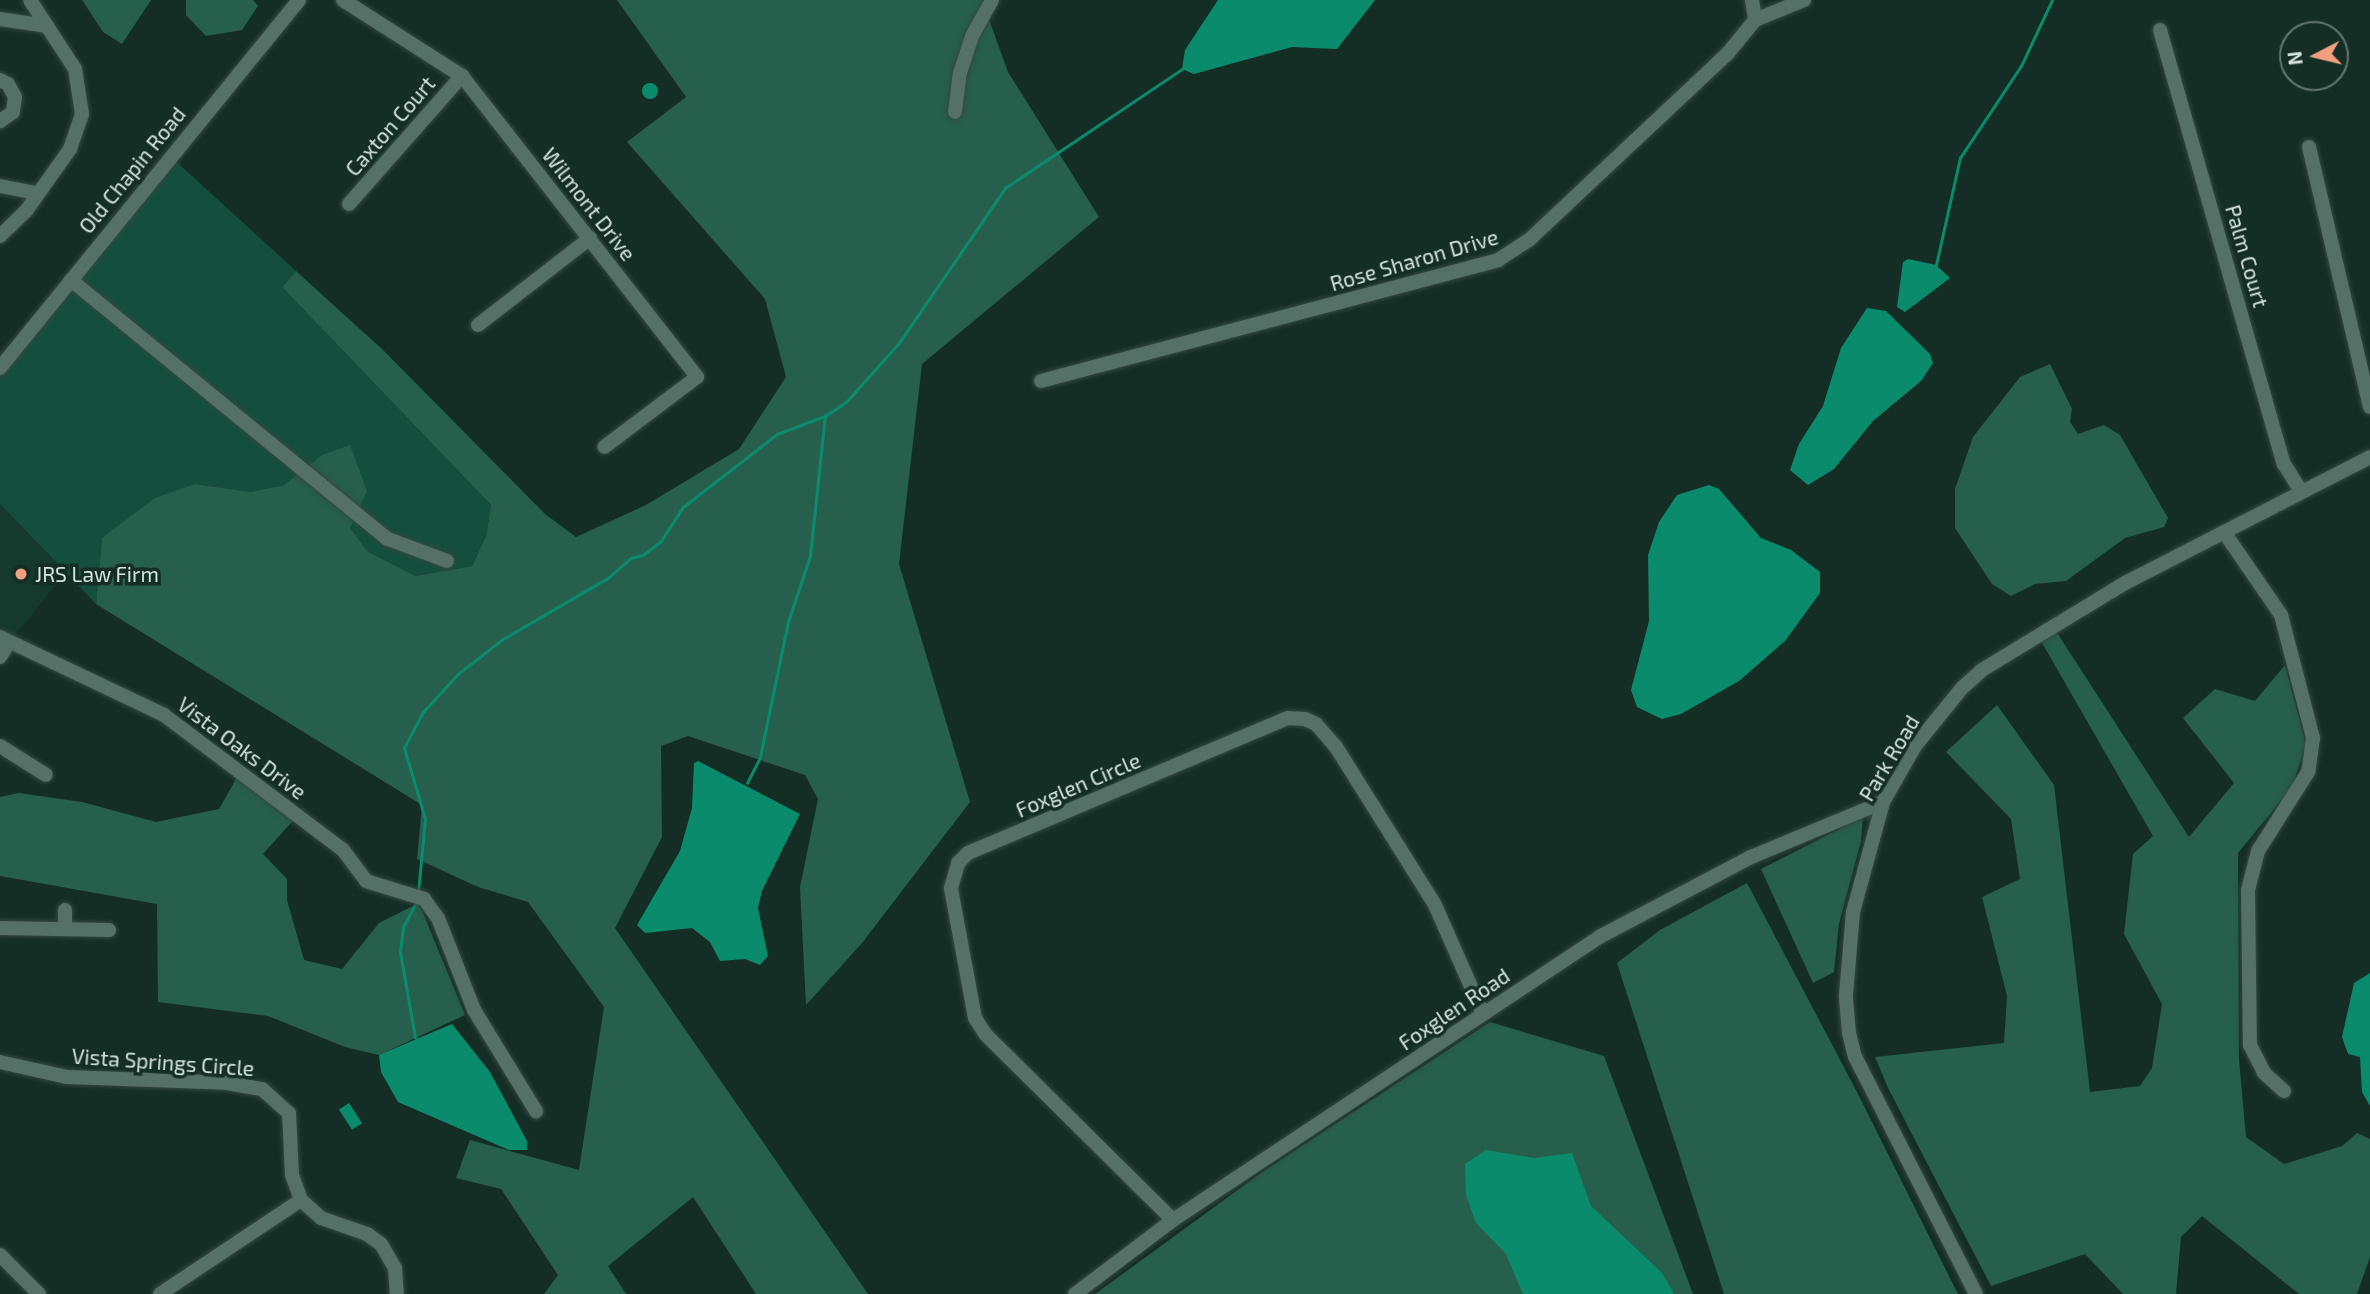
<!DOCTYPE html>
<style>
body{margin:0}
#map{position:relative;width:2370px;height:1294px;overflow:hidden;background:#152e25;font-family:"Exo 2",sans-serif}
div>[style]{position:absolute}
.built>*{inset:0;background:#16392e}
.green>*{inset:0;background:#144f3d}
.forest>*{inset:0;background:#265f4c}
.water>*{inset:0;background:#0a8c6c;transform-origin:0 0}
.round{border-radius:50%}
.stream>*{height:2.5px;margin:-1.25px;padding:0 1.25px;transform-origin:1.25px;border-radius:1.25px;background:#0a8c6c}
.roads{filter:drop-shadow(0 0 2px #334840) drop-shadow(0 0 2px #334840)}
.minor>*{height:14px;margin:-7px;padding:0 7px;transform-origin:7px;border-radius:7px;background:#557066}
.dots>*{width:19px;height:19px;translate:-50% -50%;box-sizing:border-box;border:4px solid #152e25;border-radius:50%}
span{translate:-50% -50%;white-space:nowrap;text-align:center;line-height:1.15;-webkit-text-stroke:7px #152e25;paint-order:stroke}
.street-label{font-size:21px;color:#d6e5df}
.poi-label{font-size:21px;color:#d6e5df}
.left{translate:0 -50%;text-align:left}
.north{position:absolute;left:2279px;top:21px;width:70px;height:70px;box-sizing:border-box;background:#152e25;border:2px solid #62776f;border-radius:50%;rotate:263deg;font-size:19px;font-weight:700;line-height:28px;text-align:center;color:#d6e5df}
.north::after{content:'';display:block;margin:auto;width:24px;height:32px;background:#f2a080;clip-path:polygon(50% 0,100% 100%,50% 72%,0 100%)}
</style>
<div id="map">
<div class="built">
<div style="clip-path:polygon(0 504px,65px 573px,8px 644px,0 637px)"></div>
</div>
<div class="green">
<div style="clip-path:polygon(170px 156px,296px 271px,282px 287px,491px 505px,486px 536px,472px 566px,415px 576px,367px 551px,349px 528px,367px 491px,322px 455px,284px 485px,251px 492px,195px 484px,102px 538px,96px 604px,0 504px,0 368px)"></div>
</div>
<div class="forest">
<div style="clip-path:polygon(82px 0,151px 0,122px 44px,103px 32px)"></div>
<div style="clip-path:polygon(186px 0,253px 0,258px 6px,242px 30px,206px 36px,186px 15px)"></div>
<div style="clip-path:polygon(617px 0,982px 0,1008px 72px,1099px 217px,922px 364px,899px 564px,970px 802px,862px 943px,806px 1005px,800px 887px,818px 799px,805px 775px,688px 736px,661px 746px,662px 837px,615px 928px,868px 1294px,756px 1294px,693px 1197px,608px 1266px,626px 1294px,544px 1294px,558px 1275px,501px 1189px,456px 1178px,470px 1140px,579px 1170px,604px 1007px,528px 902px,478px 887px,417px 859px,422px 805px,96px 604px,102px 538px,155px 498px,195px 484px,251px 492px,284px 485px,322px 455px,350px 445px,367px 491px,350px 528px,367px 551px,415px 576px,472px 566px,486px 536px,491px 505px,282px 287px,296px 271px,383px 350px,545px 514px,576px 537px,646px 505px,739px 449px,786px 377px,765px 299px,627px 142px,686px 97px)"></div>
<div style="clip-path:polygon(2050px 364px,2072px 409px,2070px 422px,2078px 434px,2104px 425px,2120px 435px,2168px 518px,2164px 527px,2125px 538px,2066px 581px,2035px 584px,2011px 596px,1992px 584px,1955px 528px,1955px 489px,1973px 437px,2020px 377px)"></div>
<div style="clip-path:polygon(2052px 625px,2189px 837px,2234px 783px,2183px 718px,2215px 689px,2255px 701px,2285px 665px,2306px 744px,2292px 787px,2238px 853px,2239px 1060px,2246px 1137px,2284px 1164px,2342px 1146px,2357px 1133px,2370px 1139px,2370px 1257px,2357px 1294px,2299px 1294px,2202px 1216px,2181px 1237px,2176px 1294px,2123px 1294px,2085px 1254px,1991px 1286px,1888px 1088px,1875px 1057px,2004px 1043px,2007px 996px,1982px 897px,2020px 879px,2011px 819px,1946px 752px,1997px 705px,2054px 785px,2090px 1092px,2140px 1086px,2152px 1068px,2162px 1004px,2124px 934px,2133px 854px,2153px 836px,2037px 634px)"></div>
<div style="clip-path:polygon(240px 772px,298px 815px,263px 854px,287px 879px,287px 900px,304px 960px,342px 969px,379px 923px,419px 903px,465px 1015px,379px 1055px,345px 1047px,268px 1016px,158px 1002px,157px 904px,0 876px,0 797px,19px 793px,82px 802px,156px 822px,219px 809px)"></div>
<div style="clip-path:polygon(1863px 817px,1861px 841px,1839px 924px,1834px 972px,1813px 983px,1761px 869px)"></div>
<div style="clip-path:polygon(1747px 883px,1858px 1094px,1958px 1294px,1724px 1294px,1617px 963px,1660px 930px)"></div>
<div style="clip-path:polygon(1490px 1022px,1604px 1056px,1693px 1294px,1095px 1294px,1261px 1173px)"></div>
</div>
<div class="water">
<div style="clip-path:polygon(1218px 0,1375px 0,1337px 49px,1292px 47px,1194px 74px,1182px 69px,1185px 50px)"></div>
<div class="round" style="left:642px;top:83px;width:16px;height:16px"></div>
<div style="clip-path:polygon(1908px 259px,1936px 265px,1950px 278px,1905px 312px,1897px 307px,1903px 262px)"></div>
<div style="clip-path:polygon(1867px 308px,1886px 311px,1930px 354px,1933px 363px,1921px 381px,1873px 421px,1834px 469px,1808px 485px,1790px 470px,1799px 444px,1823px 406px,1841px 348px)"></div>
<div style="clip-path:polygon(1709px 485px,1719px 489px,1761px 538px,1791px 550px,1820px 572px,1820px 593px,1785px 641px,1739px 681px,1681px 714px,1662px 719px,1637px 707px,1631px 690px,1649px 621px,1648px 555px,1659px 522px,1677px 495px)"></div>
<div style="clip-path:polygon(698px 761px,800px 814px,762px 891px,758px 908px,768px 956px,760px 965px,745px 959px,720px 961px,710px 942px,692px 928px,645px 933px,637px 925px,680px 851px,692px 808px,694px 763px)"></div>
<div style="clip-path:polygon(2370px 973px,2370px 1106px,2362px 1092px,2360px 1057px,2348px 1054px,2342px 1037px,2354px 983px)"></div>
<div style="clip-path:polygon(452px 1024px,490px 1072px,527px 1141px,527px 1150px,509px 1150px,398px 1102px,381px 1072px,379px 1055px)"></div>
<div style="left:349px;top:1103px;width:24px;height:12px;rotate:57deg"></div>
<div style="clip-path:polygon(1486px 1150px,1534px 1158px,1572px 1153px,1591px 1206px,1662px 1273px,1674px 1294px,1523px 1294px,1506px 1254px,1476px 1223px,1466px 1195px,1465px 1164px)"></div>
</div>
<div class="stream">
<div style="left:1936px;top:265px;width:110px;rotate:-77.4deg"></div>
<div style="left:1960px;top:158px;width:110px;rotate:-56.5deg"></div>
<div style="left:2021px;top:66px;width:73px;rotate:-64.8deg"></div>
<div style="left:747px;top:783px;width:29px;rotate:-63deg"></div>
<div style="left:760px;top:757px;width:138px;rotate:-78.3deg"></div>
<div style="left:788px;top:622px;width:70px;rotate:-71.6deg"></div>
<div style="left:810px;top:556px;width:141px;rotate:-83.9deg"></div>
<div style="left:418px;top:893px;width:74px;rotate:-84.6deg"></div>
<div style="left:425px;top:819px;width:74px;rotate:-106.5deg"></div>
<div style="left:404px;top:748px;width:41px;rotate:-62.2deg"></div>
<div style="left:423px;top:712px;width:53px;rotate:-47.3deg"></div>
<div style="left:459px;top:673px;width:56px;rotate:-37.7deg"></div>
<div style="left:503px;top:639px;width:121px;rotate:-30.2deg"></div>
<div style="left:608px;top:578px;width:30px;rotate:-41deg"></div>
<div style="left:631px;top:558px;width:12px;rotate:-14deg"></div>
<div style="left:643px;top:555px;width:23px;rotate:-38deg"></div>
<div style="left:661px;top:541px;width:40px;rotate:-57.1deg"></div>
<div style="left:683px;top:507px;width:119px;rotate:-37.8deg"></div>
<div style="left:777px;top:434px;width:51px;rotate:-20.6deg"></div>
<div style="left:825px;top:416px;width:25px;rotate:-34deg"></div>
<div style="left:846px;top:402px;width:79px;rotate:-48.1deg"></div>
<div style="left:899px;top:343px;width:188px;rotate:-55.6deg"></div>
<div style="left:1005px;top:188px;width:213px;rotate:-33.9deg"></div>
<div style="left:415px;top:1038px;width:87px;rotate:-99.9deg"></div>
<div style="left:400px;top:952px;width:25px;rotate:-83deg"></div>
<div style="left:403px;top:927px;width:27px;rotate:-62deg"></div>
</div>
<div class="roads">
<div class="minor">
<div style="left:343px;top:0;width:141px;rotate:32.6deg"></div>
<div style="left:462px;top:76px;width:382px;rotate:52deg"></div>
<div style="left:697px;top:377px;width:116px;rotate:143deg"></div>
<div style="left:1752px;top:0;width:20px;rotate:81deg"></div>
<div style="left:0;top:19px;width:48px;rotate:8.5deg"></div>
<div style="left:2160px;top:30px;width:451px;rotate:74.1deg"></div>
<div style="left:2284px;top:464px;width:31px;rotate:58deg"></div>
<div style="left:0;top:80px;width:9px;rotate:27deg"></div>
<div style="left:8px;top:84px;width:15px;rotate:62deg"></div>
<div style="left:15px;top:97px;width:15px;rotate:98deg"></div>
<div style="left:13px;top:112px;width:16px;rotate:145deg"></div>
<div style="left:955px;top:112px;width:39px;rotate:-83deg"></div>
<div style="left:960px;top:73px;width:39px;rotate:-72deg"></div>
<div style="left:972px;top:36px;width:41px;rotate:-60.9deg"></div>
<div style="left:2309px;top:147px;width:267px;rotate:76.8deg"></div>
<div style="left:0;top:186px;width:38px;rotate:11deg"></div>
<div style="left:349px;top:204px;width:171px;rotate:-48.6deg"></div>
<div style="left:0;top:236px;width:36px;rotate:-44deg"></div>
<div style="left:26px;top:211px;width:76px;rotate:-54.6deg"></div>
<div style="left:70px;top:149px;width:37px;rotate:-71deg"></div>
<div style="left:82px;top:114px;width:46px;rotate:-98.8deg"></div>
<div style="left:75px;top:69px;width:82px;rotate:-123.1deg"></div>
<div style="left:71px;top:280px;width:409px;rotate:39.3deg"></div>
<div style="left:388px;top:539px;width:63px;rotate:20.4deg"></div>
<div style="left:478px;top:325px;width:142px;rotate:-37.8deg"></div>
<div style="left:0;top:368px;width:474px;rotate:-50.9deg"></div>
<div style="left:1041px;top:381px;width:473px;rotate:-14.8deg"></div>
<div style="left:1498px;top:260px;width:37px;rotate:-33deg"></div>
<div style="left:1529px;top:240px;width:273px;rotate:-43.2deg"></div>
<div style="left:1728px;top:53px;width:43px;rotate:-50.7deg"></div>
<div style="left:1755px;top:20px;width:53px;rotate:-22.2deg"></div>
<div style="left:2224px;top:532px;width:101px;rotate:55.5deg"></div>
<div style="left:2281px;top:615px;width:127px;rotate:75.4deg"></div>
<div style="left:2313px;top:738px;width:34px;rotate:98deg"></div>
<div style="left:2308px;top:772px;width:93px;rotate:122.3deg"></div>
<div style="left:2258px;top:851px;width:40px;rotate:104.4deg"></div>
<div style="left:2248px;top:890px;width:155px;rotate:89.3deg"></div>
<div style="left:2250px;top:1045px;width:31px;rotate:63deg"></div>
<div style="left:2264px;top:1073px;width:27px;rotate:42deg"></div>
<div style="left:0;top:637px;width:182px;rotate:25.4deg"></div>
<div style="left:164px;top:715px;width:224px;rotate:37deg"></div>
<div style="left:343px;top:850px;width:39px;rotate:53deg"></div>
<div style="left:366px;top:881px;width:61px;rotate:17.2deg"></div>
<div style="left:424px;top:899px;width:24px;rotate:54deg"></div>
<div style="left:438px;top:918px;width:99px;rotate:68.6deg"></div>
<div style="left:474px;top:1010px;width:119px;rotate:58.5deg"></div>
<div style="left:0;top:657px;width:15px;rotate:-58deg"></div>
<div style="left:0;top:746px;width:54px;rotate:32.2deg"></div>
<div style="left:65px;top:910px;width:19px;rotate:90deg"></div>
<div style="left:0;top:928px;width:109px;rotate:1.1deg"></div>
<div style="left:0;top:1062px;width:69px;rotate:12.6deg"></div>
<div style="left:67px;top:1077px;width:160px;rotate:2.1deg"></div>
<div style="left:227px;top:1083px;width:36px;rotate:10deg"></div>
<div style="left:262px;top:1089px;width:36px;rotate:42deg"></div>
<div style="left:289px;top:1113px;width:62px;rotate:87.2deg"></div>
<div style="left:292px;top:1175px;width:27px;rotate:70deg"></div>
<div style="left:301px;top:1200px;width:27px;rotate:42deg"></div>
<div style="left:321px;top:1218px;width:49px;rotate:19.2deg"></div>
<div style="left:367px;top:1234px;width:17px;rotate:36deg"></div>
<div style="left:381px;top:1244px;width:28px;rotate:60deg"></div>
<div style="left:395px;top:1268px;width:26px;rotate:86deg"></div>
<div style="left:1173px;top:1220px;width:263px;rotate:-135.3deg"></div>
<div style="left:986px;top:1035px;width:20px;rotate:-123deg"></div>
<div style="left:975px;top:1018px;width:132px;rotate:-100.5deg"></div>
<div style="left:951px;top:888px;width:26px;rotate:-74deg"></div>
<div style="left:958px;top:863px;width:14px;rotate:-45deg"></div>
<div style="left:968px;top:853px;width:347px;rotate:-22.9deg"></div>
<div style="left:1288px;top:718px;width:17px;rotate:3deg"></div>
<div style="left:1305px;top:719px;width:12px;rotate:24deg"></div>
<div style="left:1316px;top:724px;width:30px;rotate:49deg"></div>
<div style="left:1336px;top:747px;width:186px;rotate:57.9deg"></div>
<div style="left:1435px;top:905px;width:119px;rotate:66.2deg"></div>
<div style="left:0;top:1255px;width:55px;rotate:45deg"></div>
<div style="left:160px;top:1294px;width:169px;rotate:-33.7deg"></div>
<div style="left:1075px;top:1294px;width:123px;rotate:-37.1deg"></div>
<div style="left:1173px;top:1220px;width:514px;rotate:-33.57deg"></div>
<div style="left:1601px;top:936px;width:170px;rotate:-27.8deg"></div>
<div style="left:1751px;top:857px;width:143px;rotate:-22.6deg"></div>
<div style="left:1976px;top:1294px;width:266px;rotate:-117deg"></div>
<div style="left:1855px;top:1057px;width:25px;rotate:-104deg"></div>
<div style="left:1849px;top:1033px;width:38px;rotate:-95deg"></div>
<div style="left:1846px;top:995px;width:83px;rotate:-85.2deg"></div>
<div style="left:1853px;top:912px;width:114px;rotate:-74.7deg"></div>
<div style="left:1883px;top:802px;width:64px;rotate:-60.3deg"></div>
<div style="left:1915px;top:746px;width:75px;rotate:-51deg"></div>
<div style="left:1962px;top:688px;width:27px;rotate:-42deg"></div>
<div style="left:1982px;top:670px;width:170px;rotate:-31.3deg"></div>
<div style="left:2127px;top:582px;width:273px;rotate:-27.2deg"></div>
</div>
</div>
<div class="dots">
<div style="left:21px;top:574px;background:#f2a080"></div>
</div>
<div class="street-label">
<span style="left:390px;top:126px;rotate:-49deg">Caxton Court</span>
<span style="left:132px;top:170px;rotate:-51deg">Old Chapin Road</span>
<span style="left:589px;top:204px;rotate:52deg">Wilmont Drive</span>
<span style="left:2247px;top:256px;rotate:74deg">Palm Court</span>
<span style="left:1414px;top:260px;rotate:-16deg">Rose Sharon Drive</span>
<span style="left:242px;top:748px;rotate:37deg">Vista Oaks Drive</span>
<span style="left:1889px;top:758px;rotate:-59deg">Park Road</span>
<span style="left:1078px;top:785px;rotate:-23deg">Foxglen Circle</span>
<span style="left:1454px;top:1009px;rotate:-34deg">Foxglen Road</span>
<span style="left:163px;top:1062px;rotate:4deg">Vista Springs Circle</span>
</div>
<div class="poi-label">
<span class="left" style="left:35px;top:574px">JRS Law Firm</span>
</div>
<div class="north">N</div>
</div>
